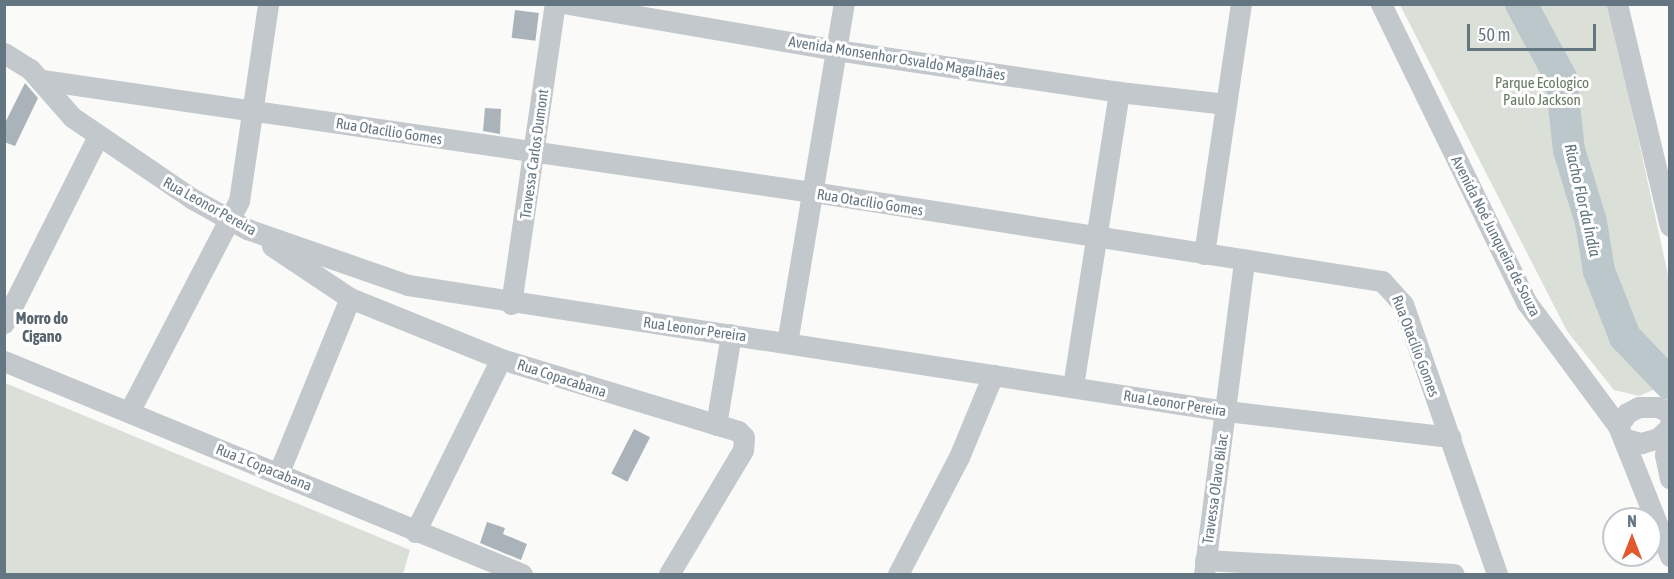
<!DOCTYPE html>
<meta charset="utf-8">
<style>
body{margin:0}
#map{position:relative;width:1674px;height:579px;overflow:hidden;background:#fafaf8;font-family:"Asap Condensed",sans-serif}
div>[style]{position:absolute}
.green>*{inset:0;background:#dadfd7}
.river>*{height:32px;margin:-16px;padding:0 16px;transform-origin:16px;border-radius:16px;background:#bbc7cb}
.building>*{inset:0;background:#aab3b9;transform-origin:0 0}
.minor>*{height:21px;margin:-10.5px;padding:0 10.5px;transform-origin:10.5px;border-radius:10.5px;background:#c3c8cc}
span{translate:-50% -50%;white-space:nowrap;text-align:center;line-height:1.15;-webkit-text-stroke:6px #fff;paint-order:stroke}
.street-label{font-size:15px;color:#657683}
.park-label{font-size:15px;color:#687a64}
.water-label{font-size:16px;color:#60757c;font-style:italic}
.neighbourhood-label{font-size:16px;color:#57646e;font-weight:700}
.frame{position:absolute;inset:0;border:6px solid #657683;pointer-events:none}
.north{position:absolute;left:1602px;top:507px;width:60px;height:60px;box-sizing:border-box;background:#fff;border:2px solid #c1c8cd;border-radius:50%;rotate:0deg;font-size:16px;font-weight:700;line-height:24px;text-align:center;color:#657683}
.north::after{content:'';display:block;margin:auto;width:21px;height:27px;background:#e4572e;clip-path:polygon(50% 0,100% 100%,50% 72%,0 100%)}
.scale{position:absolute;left:1467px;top:24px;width:129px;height:27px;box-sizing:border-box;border:3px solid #657683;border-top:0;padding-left:8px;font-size:18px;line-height:21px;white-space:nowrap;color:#657683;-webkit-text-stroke:4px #fff;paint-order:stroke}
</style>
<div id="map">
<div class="green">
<div style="clip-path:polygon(1400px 5px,1609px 5px,1668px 275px,1669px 373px,1660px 387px,1639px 396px,1614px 390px,1567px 331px)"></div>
<div style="clip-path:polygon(5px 383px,410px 550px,403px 574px,5px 574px)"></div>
</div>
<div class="river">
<div style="left:1521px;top:4px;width:84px;rotate:61.6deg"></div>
<div style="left:1561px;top:78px;width:72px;rotate:83.7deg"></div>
<div style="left:1569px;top:150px;width:75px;rotate:73deg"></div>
<div style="left:1591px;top:222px;width:50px;rotate:80.7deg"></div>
<div style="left:1599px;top:271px;width:71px;rotate:68.5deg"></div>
<div style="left:1625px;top:337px;width:65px;rotate:46.2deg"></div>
</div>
<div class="building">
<div style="left:515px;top:10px;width:24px;height:28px;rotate:7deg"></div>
<div style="clip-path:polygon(25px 83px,38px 98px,15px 146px,4px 142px,4px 125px)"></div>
<div style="clip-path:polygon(485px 108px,501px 109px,500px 134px,483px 131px)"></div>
<div style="left:634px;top:429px;width:18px;height:50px;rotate:27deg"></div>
<div style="clip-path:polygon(487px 522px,505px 528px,503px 534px,527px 544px,521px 560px,480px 543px)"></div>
</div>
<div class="minor">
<div style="left:568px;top:4px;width:272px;rotate:9.7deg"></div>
<div style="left:836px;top:50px;width:286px;rotate:8.4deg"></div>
<div style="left:1119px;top:92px;width:108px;rotate:6.4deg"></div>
<div style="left:1381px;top:4px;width:333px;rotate:64deg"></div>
<div style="left:1527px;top:303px;width:153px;rotate:53.5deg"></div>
<div style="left:1618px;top:426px;width:140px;rotate:68.2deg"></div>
<div style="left:1617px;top:4px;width:228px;rotate:76.6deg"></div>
<div style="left:4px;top:53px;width:31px;rotate:32deg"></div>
<div style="left:30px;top:69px;width:64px;rotate:48.8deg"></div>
<div style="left:72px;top:117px;width:144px;rotate:34.2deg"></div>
<div style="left:191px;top:198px;width:64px;rotate:29deg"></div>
<div style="left:247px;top:229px;width:170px;rotate:19.2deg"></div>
<div style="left:408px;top:285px;width:828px;rotate:8.76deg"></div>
<div style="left:1226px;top:411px;width:226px;rotate:6.6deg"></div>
<div style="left:42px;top:80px;width:779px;rotate:8.27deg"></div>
<div style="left:813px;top:192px;width:576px;rotate:8.89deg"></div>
<div style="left:1382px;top:281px;width:31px;rotate:48deg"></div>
<div style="left:1403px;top:304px;width:286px;rotate:70.8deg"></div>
<div style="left:272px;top:246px;width:94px;rotate:33.7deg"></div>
<div style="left:350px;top:298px;width:163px;rotate:22deg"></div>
<div style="left:501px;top:359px;width:248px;rotate:16.9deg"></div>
<div style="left:738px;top:431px;width:8px;rotate:45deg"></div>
<div style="left:744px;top:437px;width:13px;rotate:94deg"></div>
<div style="left:743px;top:450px;width:144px;rotate:120.8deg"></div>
<div style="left:1204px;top:254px;width:253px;rotate:-81.6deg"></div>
<div style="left:511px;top:304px;width:303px;rotate:-81.7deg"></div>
<div style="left:4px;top:323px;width:209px;rotate:-63.3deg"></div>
<div style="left:787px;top:343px;width:344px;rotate:-80.5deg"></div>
<div style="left:4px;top:361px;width:560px;rotate:22.35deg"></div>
<div style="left:1073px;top:386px;width:298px;rotate:-81.1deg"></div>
<div style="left:129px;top:412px;width:238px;rotate:-62.5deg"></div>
<div style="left:239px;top:201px;width:199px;rotate:-81.6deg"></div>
<div style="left:1670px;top:424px;width:31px;rotate:99deg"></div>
<div style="left:1665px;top:455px;width:24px;rotate:78deg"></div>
<div style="left:716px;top:425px;width:92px;rotate:-80.6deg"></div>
<div style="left:1618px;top:426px;width:16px;rotate:-55deg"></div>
<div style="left:1627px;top:413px;width:13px;rotate:-27deg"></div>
<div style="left:1639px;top:407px;width:19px"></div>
<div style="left:1658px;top:407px;width:13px;rotate:27deg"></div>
<div style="left:1623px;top:438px;width:19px;rotate:16deg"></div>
<div style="left:1641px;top:443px;width:18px;rotate:-16deg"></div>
<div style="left:1658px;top:438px;width:13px;rotate:-42deg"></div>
<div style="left:279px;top:472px;width:188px;rotate:-67.8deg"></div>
<div style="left:415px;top:532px;width:193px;rotate:-63.6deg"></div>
<div style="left:1205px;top:560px;width:249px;rotate:3.2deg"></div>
<div style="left:898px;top:574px;width:132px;rotate:-62.5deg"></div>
<div style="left:959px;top:457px;width:89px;rotate:-67.5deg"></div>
<div style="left:1204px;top:574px;width:317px;rotate:-82.7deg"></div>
</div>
<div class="street-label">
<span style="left:897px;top:58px;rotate:9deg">Avenida Monsenhor Osvaldo Magalhães</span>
<span style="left:389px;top:131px;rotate:9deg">Rua Otacílio Gomes</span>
<span style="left:534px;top:154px;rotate:-82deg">Travessa Carlos Dumont</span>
<span style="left:870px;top:202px;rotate:9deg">Rua Otacílio Gomes</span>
<span style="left:210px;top:206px;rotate:29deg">Rua Leonor Pereira</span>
<span style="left:1496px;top:236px;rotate:63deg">Avenida Noé Junqueira de Souza</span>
<span style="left:695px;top:329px;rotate:8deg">Rua Leonor Pereira</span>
<span style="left:1416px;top:346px;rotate:69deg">Rua Otacílio Gomes</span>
<span style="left:562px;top:378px;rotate:18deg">Rua Copacabana</span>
<span style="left:1175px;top:403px;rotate:9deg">Rua Leonor Pereira</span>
<span style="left:264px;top:467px;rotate:22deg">Rua 1 Copacabana</span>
<span style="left:1215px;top:489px;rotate:-82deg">Travessa Olavo Bilac</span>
</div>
<div class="park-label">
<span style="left:1542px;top:91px">Parque Ecologico<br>Paulo Jackson</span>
</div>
<div class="water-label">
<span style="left:1583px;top:200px;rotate:77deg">Riacho Flor da Índia</span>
</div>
<div class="neighbourhood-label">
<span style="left:42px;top:327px">Morro do<br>Cigano</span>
</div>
<div class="frame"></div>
<div class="north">N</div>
<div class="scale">50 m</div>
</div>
